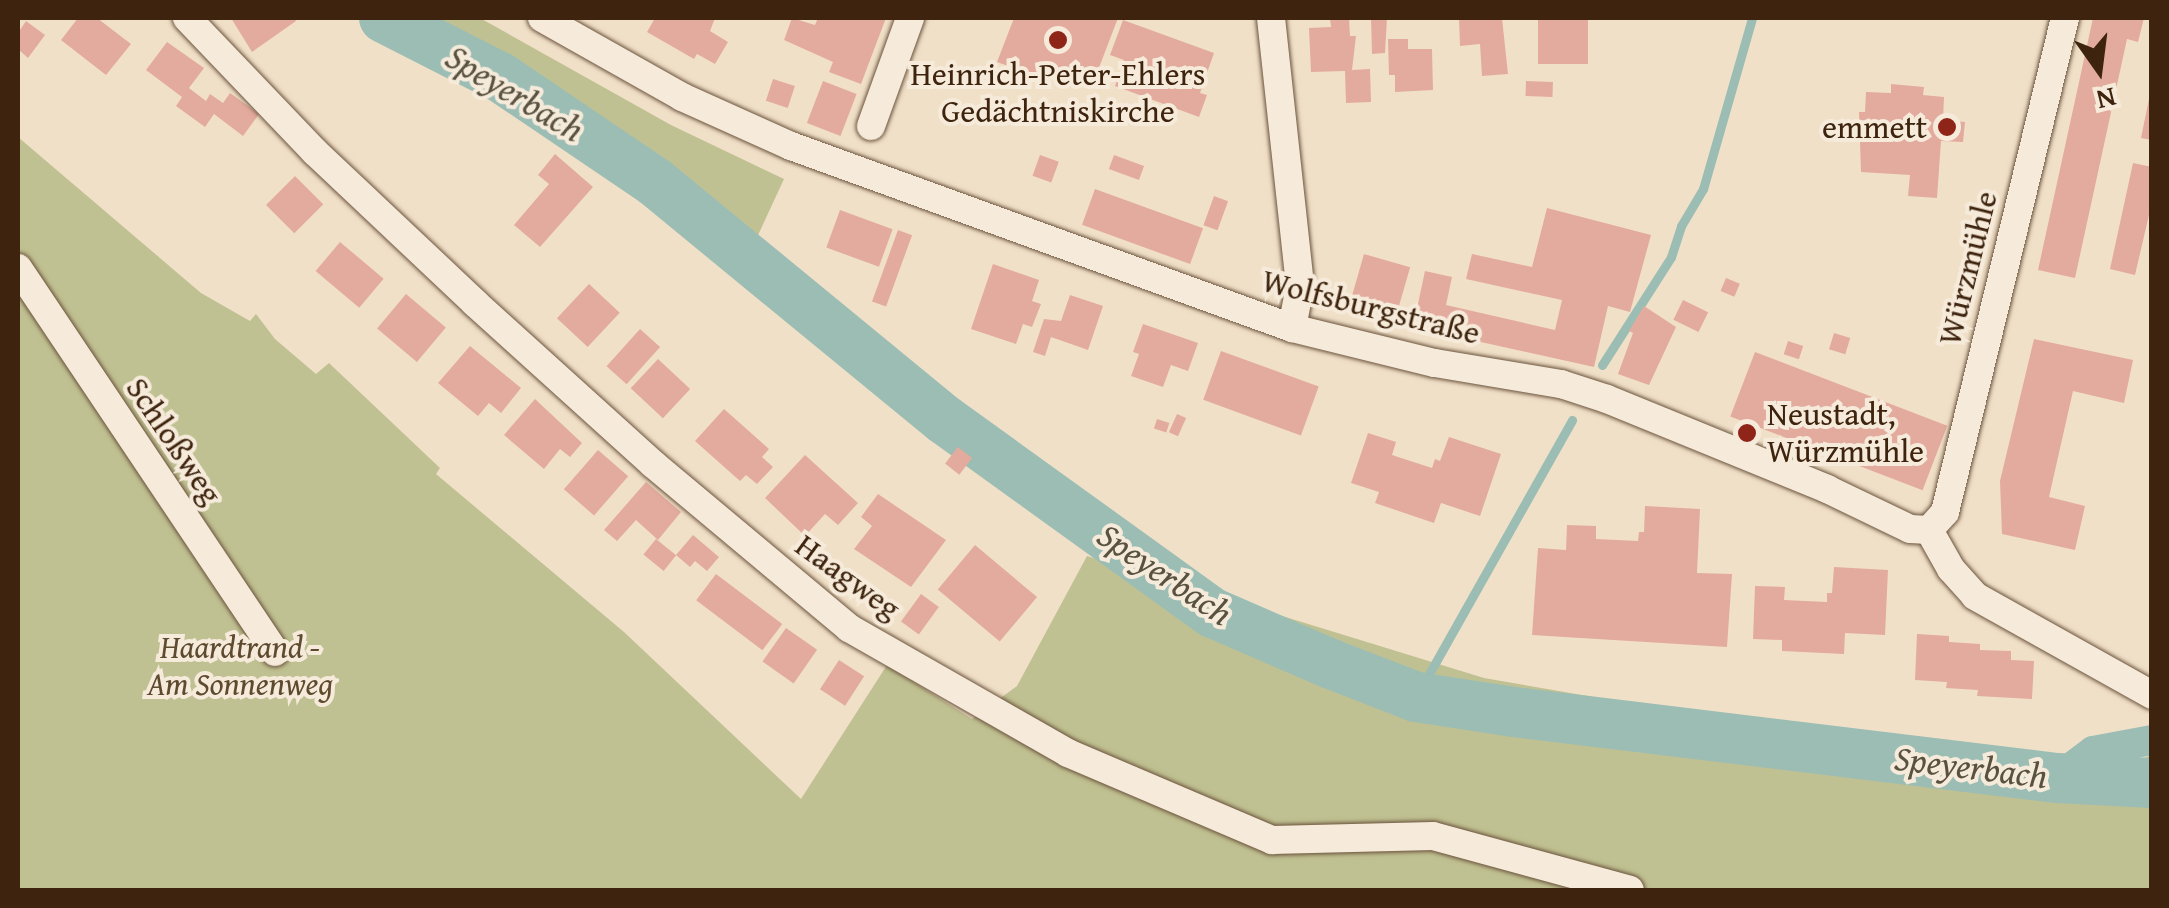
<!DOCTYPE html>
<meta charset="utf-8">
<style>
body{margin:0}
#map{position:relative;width:2169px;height:908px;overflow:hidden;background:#f1e0c8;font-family:"Gentium Book Plus",serif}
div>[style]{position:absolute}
.green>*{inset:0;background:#c0c192}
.stream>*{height:9px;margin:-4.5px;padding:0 4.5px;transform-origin:4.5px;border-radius:4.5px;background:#9bbdb4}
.canal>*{height:30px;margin:-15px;padding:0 15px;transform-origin:15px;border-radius:15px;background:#9bbdb4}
.river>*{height:50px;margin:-25px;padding:0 25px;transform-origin:25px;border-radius:25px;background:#9bbdb4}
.building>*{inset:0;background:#e3ab9e;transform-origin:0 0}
.roads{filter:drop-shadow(0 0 2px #6b533c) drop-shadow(0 0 2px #6b533c)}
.minor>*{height:28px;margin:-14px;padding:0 14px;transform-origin:14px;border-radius:14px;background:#f6ebdb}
.dots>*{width:28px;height:28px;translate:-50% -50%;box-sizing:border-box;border:5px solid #f6ebdb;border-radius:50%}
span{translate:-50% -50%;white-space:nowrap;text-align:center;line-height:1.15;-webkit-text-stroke:8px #f6ebdb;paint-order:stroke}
.poi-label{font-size:32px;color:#3e240e}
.right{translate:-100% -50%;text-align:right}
.left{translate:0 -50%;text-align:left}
.street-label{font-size:32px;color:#3e240e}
.park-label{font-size:32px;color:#5e4b2f;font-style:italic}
.water-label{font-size:35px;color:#5a5240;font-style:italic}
.frame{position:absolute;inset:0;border:20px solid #3e240e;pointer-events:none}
.north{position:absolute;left:2049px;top:20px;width:100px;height:100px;-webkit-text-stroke:8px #f6ebdb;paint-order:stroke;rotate:166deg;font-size:28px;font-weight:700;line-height:40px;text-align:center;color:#3e240e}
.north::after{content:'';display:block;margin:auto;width:35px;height:45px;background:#3e240e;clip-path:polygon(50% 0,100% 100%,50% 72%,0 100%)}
</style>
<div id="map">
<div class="green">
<div style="clip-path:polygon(404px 18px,480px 18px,671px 125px,784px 179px,753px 246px,505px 68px)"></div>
<div style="clip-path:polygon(18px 137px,201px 293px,250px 321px,256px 314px,275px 339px,316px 374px,329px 363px,440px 468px,436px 474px,624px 632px,801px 799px,887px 665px,972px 719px,1017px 686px,1087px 556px,1484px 678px,2090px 783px,2151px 755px,2151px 890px,18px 890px)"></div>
</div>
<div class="stream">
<div style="left:1602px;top:365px;width:128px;rotate:-57.4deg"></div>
<div style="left:1671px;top:257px;width:33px;rotate:-72deg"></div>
<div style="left:1681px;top:226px;width:43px;rotate:-59.3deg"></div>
<div style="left:1703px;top:189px;width:178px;rotate:-74deg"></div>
<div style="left:1416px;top:697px;width:318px;rotate:-60.6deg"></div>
</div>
<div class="canal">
<div style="left:2057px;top:778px;width:45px;rotate:-36.9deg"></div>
<div style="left:2093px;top:751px;width:60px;rotate:-10.6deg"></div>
</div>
<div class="river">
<div style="left:384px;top:18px;width:130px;rotate:27deg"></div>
<div style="left:500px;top:77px;width:187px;rotate:34.1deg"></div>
<div style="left:655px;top:182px;width:375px;rotate:39.4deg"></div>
<div style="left:945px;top:420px;width:330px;rotate:35.8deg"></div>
<div style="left:1213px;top:613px;width:129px;rotate:23.4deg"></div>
<div style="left:1331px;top:664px;width:91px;rotate:21.2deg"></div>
<div style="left:1416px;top:697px;width:99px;rotate:8.7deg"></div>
<div style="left:1514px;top:712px;width:547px;rotate:6.93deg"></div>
<div style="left:2057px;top:778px;width:95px;rotate:3deg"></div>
</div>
<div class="building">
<div style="clip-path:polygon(78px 18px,97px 18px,131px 44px,106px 75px,61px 40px)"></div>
<div style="clip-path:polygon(231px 18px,294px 18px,296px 21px,252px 52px)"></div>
<div style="clip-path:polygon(655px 18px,715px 18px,710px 31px,728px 42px,715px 64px,697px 54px,694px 59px,647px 32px)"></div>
<div style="clip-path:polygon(792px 18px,815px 25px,818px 18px,886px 18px,861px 84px,829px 72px,833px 62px,784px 40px)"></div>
<div style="clip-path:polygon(1014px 18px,1118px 18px,1092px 86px,1045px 68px,1042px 78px,997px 62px)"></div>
<div style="clip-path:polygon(1330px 18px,1349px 18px,1350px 36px,1356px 36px,1352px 70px,1370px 69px,1371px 102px,1346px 103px,1345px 71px,1311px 72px,1309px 28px,1331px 27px)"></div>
<div style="clip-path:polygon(1371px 18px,1387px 18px,1385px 53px,1372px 54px)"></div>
<div style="clip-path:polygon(1459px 18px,1502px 18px,1508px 74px,1482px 76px,1480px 44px,1460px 46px)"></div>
<div style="left:1538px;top:18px;width:50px;height:46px"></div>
<div style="clip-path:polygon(2093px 18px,2144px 18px,2138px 42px,2127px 39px,2075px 278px,2038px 270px)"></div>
<div style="clip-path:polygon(1123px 20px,1214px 53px,1200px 93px,1207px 95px,1199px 117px,1115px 86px,1124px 60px,1110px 55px)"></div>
<div style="clip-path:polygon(26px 21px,45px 35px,28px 58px,18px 49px,18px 33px)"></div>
<div style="clip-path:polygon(1388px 39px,1408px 39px,1408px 49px,1432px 49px,1433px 90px,1395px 92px,1395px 75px,1389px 75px)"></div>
<div style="clip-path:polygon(167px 42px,204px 68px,189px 88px,206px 101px,210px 94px,223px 103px,230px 93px,259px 114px,243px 136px,214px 114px,205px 127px,176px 106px,182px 97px,146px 70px)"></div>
<div style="left:773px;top:79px;width:23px;height:23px;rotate:18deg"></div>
<div style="left:823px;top:81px;width:36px;height:45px;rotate:21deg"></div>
<div style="left:1526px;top:81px;width:27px;height:15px;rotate:2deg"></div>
<div style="clip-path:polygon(1891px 84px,1924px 87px,1923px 95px,1944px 97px,1943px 120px,1965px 122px,1963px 142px,1941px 141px,1937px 198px,1908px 196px,1910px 175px,1861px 172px,1859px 112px,1865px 112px,1866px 92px,1891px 93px)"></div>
<div style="clip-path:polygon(2150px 94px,2152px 94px,2152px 140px,2141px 138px)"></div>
<div style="clip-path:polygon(555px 154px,593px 187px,540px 247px,514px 225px,549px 184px,538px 175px)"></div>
<div style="left:1040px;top:155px;width:20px;height:22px;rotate:20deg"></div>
<div style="left:1114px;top:155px;width:32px;height:15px;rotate:20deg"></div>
<div style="clip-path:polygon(2133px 163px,2152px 167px,2152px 202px,2135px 275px,2110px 269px)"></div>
<div style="left:295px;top:176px;width:40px;height:41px;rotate:45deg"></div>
<div style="left:1095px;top:189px;width:115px;height:38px;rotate:20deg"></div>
<div style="left:1214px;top:196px;width:15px;height:31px;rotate:20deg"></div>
<div style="clip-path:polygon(1547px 208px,1651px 235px,1630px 312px,1608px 306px,1594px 367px,1413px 327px,1425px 271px,1452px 277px,1446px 305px,1555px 330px,1562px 300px,1466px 279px,1472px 254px,1532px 267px)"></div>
<div style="left:840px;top:210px;width:56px;height:40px;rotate:20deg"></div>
<div style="left:898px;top:230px;width:15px;height:76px;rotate:20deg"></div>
<div style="left:340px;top:242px;width:57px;height:38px;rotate:40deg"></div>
<div style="left:1364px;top:254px;width:48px;height:49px;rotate:16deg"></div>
<div style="clip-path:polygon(993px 264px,1039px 280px,1032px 301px,1041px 304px,1032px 327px,1023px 324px,1016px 344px,971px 329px)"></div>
<div style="left:1726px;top:278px;width:15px;height:14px;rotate:23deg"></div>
<div style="left:589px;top:284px;width:42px;height:47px;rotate:43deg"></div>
<div style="left:406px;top:294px;width:52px;height:45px;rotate:40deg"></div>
<div style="clip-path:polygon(1070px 295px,1103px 306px,1088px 350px,1051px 337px,1045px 356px,1033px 352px,1044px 319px,1061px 321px)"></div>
<div style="left:1683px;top:300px;width:28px;height:22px;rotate:26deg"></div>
<div style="clip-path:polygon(1644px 306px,1676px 327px,1649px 385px,1618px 374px,1633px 333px,1629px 331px)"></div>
<div style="clip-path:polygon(1143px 324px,1198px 343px,1188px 371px,1171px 365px,1163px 387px,1131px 376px,1139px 354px,1133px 352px)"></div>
<div style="left:640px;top:329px;width:27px;height:50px;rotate:42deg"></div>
<div style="left:1834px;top:333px;width:17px;height:17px;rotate:17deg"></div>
<div style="clip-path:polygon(2034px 339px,2133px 360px,2124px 403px,2073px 391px,2049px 497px,2085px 506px,2075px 550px,2002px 534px,2000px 481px)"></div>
<div style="left:1788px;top:341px;width:16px;height:14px;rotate:18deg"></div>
<div style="clip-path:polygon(470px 346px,521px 388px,501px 413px,489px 403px,478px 416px,438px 383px)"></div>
<div style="left:1221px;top:351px;width:104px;height:52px;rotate:20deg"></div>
<div style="left:1755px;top:352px;width:206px;height:69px;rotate:21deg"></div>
<div style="left:658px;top:359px;width:44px;height:40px;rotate:43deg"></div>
<div style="clip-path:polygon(535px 399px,582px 443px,570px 457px,560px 449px,544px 469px,504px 435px)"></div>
<div style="clip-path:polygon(724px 409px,769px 449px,762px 457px,773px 467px,757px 484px,746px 475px,740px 481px,695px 441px)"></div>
<div style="left:1177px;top:414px;width:10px;height:20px;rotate:24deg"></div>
<div style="left:1157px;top:419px;width:13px;height:10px;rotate:18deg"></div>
<div style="clip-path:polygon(1368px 433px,1396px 442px,1392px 455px,1432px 468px,1435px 459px,1440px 461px,1449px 437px,1501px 454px,1480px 516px,1441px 503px,1434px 523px,1375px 503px,1379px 492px,1351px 483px)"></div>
<div style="left:958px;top:447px;width:18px;height:21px;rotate:38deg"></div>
<div style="left:598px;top:450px;width:40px;height:52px;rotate:41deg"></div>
<div style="clip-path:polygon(805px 455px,858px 503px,838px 525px,825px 514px,805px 536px,765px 498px)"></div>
<div style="clip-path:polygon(646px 482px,681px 512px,658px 540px,636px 520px,617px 541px,604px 530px)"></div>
<div style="clip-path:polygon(878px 494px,946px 540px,911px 587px,854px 549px,872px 526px,861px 517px)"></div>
<div style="clip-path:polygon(1645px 506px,1700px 509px,1697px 573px,1732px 574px,1727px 647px,1532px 635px,1538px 548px,1566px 550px,1567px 525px,1596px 526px,1596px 539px,1638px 541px,1639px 532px,1644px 532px)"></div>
<div style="clip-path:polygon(693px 535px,719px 557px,707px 571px,695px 561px,690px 567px,676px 555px)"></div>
<div style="left:656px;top:539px;width:26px;height:20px;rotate:39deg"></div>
<div style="left:975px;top:545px;width:81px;height:58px;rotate:40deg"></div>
<div style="clip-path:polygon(1834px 567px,1888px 570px,1885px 635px,1845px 633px,1844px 654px,1782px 651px,1782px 640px,1753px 639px,1755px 586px,1785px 587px,1784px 600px,1827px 602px,1827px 593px,1832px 593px)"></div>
<div style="left:716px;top:574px;width:83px;height:33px;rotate:37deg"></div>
<div style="left:921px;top:594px;width:22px;height:34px;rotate:36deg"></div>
<div style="left:786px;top:628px;width:38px;height:41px;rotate:35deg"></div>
<div style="clip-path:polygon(1917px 634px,1949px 636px,1949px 642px,1980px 644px,1980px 650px,2011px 651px,2011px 660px,2034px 661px,2032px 699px,1977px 696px,1978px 690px,1946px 688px,1947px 682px,1915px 680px)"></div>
<div style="left:839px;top:660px;width:30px;height:35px;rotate:33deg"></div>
</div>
<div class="roads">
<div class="minor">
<div style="left:187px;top:18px;width:185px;rotate:46.3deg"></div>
<div style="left:315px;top:152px;width:220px;rotate:43.3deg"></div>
<div style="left:475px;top:303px;width:240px;rotate:42.1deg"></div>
<div style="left:653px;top:464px;width:256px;rotate:39.9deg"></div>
<div style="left:849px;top:628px;width:252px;rotate:29.7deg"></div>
<div style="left:1068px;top:753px;width:222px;rotate:23.1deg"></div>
<div style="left:1272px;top:840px;width:161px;rotate:-1.4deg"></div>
<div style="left:1433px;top:836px;width:204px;rotate:15.3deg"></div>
<div style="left:542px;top:18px;width:161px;rotate:29.4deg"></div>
<div style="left:682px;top:97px;width:120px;rotate:24.2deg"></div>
<div style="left:791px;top:146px;width:533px;rotate:19.96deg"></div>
<div style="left:1292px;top:328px;width:147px;rotate:13.8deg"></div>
<div style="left:1435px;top:363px;width:128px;rotate:9.5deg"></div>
<div style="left:1561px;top:384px;width:48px;rotate:18.1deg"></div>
<div style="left:1607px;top:399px;width:238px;rotate:22.2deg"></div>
<div style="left:1827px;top:489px;width:92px;rotate:25.7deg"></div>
<div style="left:1910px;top:529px;width:19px;rotate:3deg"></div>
<div style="left:1271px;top:18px;width:270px;rotate:83.8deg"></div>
<div style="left:1300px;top:286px;width:43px;rotate:100.8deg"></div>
<div style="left:871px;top:126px;width:115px;rotate:-70.1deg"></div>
<div style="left:18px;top:268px;width:462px;rotate:56.2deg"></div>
<div style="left:1929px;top:530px;width:24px;rotate:-48deg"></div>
<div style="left:1945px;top:512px;width:508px;rotate:-76.35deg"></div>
<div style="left:1929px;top:530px;width:45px;rotate:60.6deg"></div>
<div style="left:1951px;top:569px;width:36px;rotate:48deg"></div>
<div style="left:1975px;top:596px;width:203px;rotate:29.2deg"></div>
</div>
</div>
<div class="dots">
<div style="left:1058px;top:40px;background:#8f2418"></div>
<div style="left:1947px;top:127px;background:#8f2418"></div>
<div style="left:1747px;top:433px;background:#8f2418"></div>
</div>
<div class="poi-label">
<span style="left:1058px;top:93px">Heinrich-Peter-Ehlers<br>Gedächtniskirche</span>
<span class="right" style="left:1927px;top:127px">emmett</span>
<span class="left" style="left:1767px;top:433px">Neustadt,<br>Würzmühle</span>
</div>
<div class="street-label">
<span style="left:1968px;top:268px;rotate:-76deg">Würzmühle</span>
<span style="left:1371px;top:307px;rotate:14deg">Wolfsburgstraße</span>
<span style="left:174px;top:441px;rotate:56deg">Schloßweg</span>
<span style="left:848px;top:577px;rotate:36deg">Haagweg</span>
</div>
<div class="park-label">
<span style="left:240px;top:666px">Haardtrand -<br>Am Sonnenweg</span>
</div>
<div class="water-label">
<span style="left:515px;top:93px;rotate:31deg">Speyerbach</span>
<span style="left:1165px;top:574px;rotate:34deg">Speyerbach</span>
<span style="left:1971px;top:767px;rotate:7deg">Speyerbach</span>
</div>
<div class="frame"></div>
<div class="north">N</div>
</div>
